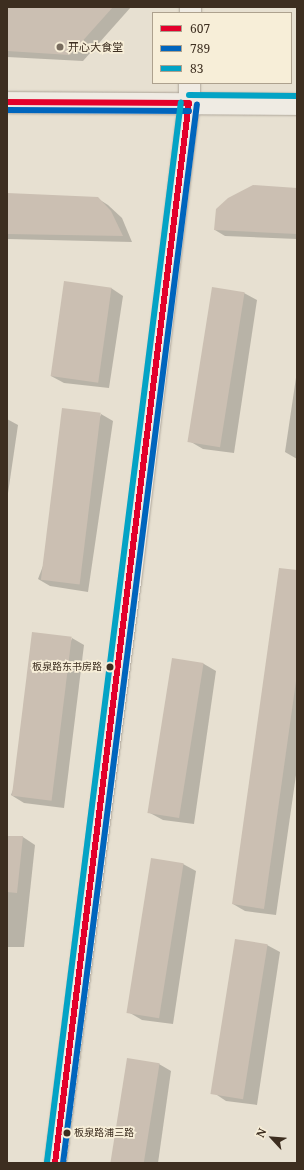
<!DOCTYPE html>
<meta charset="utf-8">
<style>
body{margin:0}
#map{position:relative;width:304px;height:1170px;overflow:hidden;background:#e7e0d1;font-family:"Noto Serif","Noto Sans SC",serif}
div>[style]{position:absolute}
.shadow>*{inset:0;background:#0003}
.building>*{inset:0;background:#cbbfb2;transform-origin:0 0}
.roads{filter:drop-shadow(0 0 1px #ada599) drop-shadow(0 0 1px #ada599)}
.minor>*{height:21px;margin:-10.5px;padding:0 10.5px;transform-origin:10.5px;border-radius:10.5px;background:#efebe3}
.bus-1>*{height:6px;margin:-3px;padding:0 3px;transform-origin:3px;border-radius:3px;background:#e4002b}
.bus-2>*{height:6px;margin:-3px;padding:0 3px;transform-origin:3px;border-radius:3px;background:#0065bd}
.bus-3>*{height:6px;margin:-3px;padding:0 3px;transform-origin:3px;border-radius:3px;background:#03a3c5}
.dots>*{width:11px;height:11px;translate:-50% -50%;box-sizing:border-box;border:2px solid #f7eed8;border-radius:50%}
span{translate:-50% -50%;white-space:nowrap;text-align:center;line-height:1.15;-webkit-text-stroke:3.5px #f7eed8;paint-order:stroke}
.bus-label{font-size:10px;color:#3d2e20}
.right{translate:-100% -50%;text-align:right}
.left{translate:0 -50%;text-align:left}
.poi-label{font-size:11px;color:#3d2e20}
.frame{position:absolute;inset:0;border:8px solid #3d2e20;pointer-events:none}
.legend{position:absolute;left:152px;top:12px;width:140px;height:72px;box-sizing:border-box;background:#f7eed8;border:1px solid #ada18e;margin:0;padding:5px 7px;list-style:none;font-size:12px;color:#3d2e20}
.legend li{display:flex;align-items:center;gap:8px;height:20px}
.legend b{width:20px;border:1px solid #ada18e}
.north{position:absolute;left:252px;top:1118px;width:40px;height:40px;-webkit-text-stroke:3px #f7eed8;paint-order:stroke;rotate:296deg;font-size:11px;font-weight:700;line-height:16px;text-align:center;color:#3d2e20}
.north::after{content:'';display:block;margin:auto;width:14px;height:18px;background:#3d2e20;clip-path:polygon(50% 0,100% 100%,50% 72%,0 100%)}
</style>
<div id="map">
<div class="shadow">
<div style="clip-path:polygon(7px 7px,131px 7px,83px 61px,7px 57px)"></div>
<div style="clip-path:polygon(297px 189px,297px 239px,225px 236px,215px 230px)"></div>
<div style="clip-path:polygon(7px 194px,97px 198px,108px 205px,122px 218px,132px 242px,7px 239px)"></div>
<div style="clip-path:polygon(111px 288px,123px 296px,109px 388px,64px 383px,51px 376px)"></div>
<div style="clip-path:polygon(244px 293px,257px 300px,234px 453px,203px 449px,191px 442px)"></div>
<div style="clip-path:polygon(297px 371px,297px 459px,285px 452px)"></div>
<div style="clip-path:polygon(101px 414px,113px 421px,88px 592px,50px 586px,38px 579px)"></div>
<div style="clip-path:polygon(7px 419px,18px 425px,7px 500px)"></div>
<div style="clip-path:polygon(297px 572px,297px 768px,276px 915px,245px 911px,233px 904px)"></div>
<div style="clip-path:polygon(72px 638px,84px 645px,64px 808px,24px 803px,11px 795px)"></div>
<div style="clip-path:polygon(173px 659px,204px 664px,216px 671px,194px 824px,163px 820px,150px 813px)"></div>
<div style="clip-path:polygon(7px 837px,23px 837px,35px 845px,24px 947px,7px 947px)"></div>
<div style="clip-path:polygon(183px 864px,196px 871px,173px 1024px,142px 1020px,130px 1013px)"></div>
<div style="clip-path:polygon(267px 945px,280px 952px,257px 1105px,226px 1101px,214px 1093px)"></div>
<div style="clip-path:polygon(159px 1064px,171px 1071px,158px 1163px,113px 1163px)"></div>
</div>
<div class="building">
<div style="clip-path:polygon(7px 7px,113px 7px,70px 55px,7px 51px)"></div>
<div style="clip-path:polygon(253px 185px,297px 188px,297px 234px,214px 230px,216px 209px,228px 198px)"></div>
<div style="clip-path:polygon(7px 193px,98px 197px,111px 211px,123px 236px,7px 234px)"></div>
<div style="left:64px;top:281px;width:48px;height:96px;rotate:8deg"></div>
<div style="left:212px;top:287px;width:33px;height:157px;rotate:9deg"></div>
<div style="left:62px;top:408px;width:39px;height:173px;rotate:7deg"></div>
<div style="clip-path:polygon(279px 568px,297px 570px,297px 674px,264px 909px,232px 904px)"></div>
<div style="left:32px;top:632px;width:40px;height:165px;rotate:7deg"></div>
<div style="left:172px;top:658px;width:32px;height:157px;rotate:9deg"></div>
<div style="clip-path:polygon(7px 836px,23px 836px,17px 893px,7px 892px)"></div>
<div style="left:151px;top:858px;width:33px;height:157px;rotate:9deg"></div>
<div style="left:235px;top:939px;width:33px;height:157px;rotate:9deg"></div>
<div style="left:127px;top:1058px;width:33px;height:106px;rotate:9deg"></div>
</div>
<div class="roads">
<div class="minor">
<div style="left:190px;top:13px;width:6px;rotate:-90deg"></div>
<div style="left:7px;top:102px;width:290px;rotate:0.4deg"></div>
<div style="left:55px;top:1163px;width:587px;rotate:-82.66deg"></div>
<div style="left:130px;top:581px;width:482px;rotate:-83deg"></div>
<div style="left:189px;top:103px;width:20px;rotate:-90deg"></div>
</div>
</div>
<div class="bus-1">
<div style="left:7px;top:102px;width:182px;rotate:0.3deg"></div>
<div style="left:55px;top:1163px;width:1068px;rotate:-82.8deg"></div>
</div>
<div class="bus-2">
<div style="left:7px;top:110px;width:182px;rotate:0.3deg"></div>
<div style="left:63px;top:1163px;width:1067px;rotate:-82.79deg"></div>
</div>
<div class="bus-3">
<div style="left:189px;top:95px;width:108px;rotate:0.5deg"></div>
<div style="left:47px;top:1162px;width:1068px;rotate:-82.8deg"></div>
</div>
<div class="dots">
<div style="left:60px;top:47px;background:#786c5e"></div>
<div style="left:110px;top:667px;background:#3d2e20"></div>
<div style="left:67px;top:1133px;background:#3d2e20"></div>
</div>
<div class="bus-label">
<span class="right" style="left:102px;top:667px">板泉路东书房路</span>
<span class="left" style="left:74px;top:1133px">板泉路浦三路</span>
</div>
<div class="poi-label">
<span class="left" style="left:68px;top:47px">开心大食堂</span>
</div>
<div class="frame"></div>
<ul class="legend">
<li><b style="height:5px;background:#e4002b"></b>607</li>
<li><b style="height:5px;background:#0065bd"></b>789</li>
<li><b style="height:5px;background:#03a3c5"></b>83</li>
</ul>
<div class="north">N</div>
</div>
